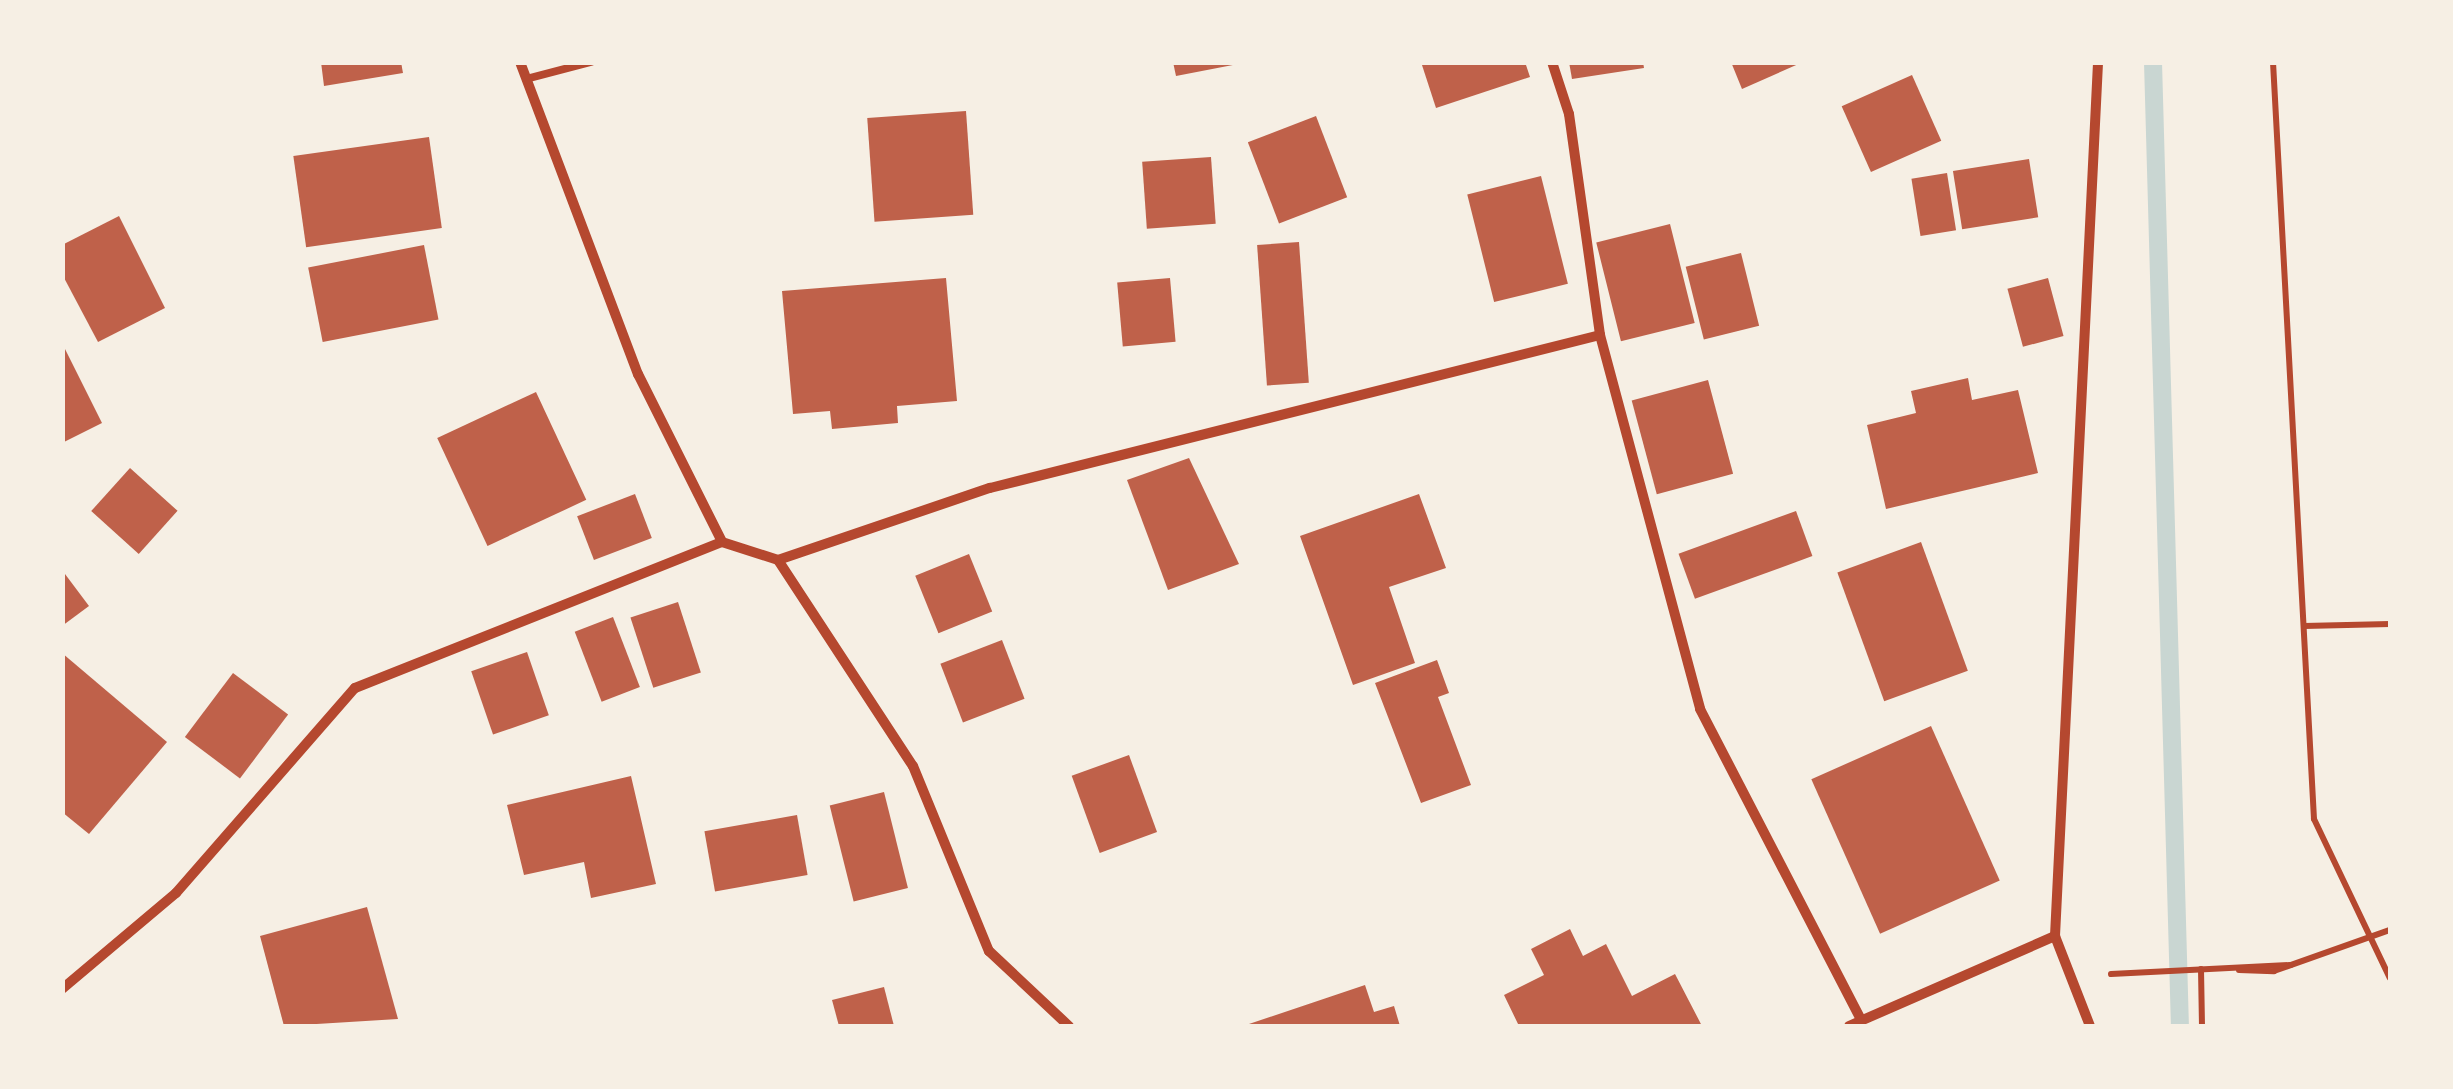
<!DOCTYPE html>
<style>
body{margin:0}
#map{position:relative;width:2453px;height:1089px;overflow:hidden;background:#f6efe4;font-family:"Noto Sans",sans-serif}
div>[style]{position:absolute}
.stream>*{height:18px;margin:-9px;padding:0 9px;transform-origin:9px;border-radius:9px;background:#c9d6d2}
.building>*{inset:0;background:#bf614a;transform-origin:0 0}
.path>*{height:6px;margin:-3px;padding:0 3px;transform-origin:3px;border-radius:3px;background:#b5482f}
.service>*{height:8px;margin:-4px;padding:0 4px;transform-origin:4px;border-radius:4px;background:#b5482f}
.minor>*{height:10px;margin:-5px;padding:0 5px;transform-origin:5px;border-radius:5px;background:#b5482f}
span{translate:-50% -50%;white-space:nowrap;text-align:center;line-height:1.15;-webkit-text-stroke:8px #f6efe4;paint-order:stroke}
.frame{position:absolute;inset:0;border:65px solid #f6efe4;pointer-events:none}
</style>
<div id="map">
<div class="stream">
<div style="left:2153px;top:62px;width:964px;rotate:88.4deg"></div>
</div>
<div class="building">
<div style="clip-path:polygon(321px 62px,401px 62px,403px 73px,324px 86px)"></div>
<div style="clip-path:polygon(1173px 62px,1238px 62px,1238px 64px,1176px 76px)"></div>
<div style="clip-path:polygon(1421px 62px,1525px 62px,1530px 77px,1436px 108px)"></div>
<div style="clip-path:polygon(1569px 62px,1643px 62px,1644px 68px,1572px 79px)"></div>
<div style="clip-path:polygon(1731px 62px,1803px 62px,1742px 89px)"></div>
<div style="left:1912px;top:75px;width:72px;height:77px;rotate:66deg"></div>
<div style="left:966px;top:111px;width:104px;height:99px;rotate:86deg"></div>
<div style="left:1316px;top:116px;width:87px;height:73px;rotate:69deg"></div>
<div style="left:429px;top:137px;width:92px;height:137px;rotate:82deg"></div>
<div style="left:1211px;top:157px;width:67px;height:69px;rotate:86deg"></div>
<div style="left:2029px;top:159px;width:59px;height:77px;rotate:81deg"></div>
<div style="left:1947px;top:173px;width:58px;height:36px;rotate:81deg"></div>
<div style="left:1541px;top:176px;width:111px;height:76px;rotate:76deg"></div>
<div style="clip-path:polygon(119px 216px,165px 308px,98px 342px,62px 274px,62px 245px)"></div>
<div style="left:1670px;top:224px;width:102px;height:76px;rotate:76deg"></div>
<div style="left:1299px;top:242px;width:141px;height:42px;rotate:86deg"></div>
<div style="left:424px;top:245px;width:76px;height:118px;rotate:79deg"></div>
<div style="left:1741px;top:253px;width:75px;height:57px;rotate:76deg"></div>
<div style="clip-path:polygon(946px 278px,957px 401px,897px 406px,898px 423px,832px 429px,830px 411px,793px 414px,782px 291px)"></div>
<div style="left:1170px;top:278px;width:64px;height:53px;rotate:85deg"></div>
<div style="left:2048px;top:278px;width:60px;height:42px;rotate:75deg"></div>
<div style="clip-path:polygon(62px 343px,102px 423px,62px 443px)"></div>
<div style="clip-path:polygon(1968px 378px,1972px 400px,2018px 390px,2038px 473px,1886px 509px,1867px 425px,1916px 413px,1911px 391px)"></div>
<div style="left:1708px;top:380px;width:97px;height:79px;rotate:75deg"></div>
<div style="left:536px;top:392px;width:119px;height:109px;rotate:65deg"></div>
<div style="clip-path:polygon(1189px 458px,1239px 564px,1168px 590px,1127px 480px)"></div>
<div style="left:130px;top:468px;width:64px;height:58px;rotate:42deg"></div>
<div style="left:635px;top:494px;width:47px;height:62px;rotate:69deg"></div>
<div style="clip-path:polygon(1419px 494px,1446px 568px,1389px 587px,1415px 663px,1353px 685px,1300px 536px)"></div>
<div style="left:1796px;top:511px;width:48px;height:125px;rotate:70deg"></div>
<div style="left:1921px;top:542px;width:137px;height:89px;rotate:70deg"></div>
<div style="left:969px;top:554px;width:62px;height:58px;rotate:68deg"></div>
<div style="clip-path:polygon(62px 570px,89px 606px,62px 626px)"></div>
<div style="left:678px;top:602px;width:74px;height:50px;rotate:72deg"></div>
<div style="left:613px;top:617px;width:75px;height:41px;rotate:69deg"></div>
<div style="left:1002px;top:640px;width:63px;height:66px;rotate:69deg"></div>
<div style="left:527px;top:652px;width:67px;height:59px;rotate:71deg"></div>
<div style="clip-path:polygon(62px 653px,167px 742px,89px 834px,62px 812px)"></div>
<div style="clip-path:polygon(1437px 660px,1449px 693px,1438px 697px,1471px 785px,1421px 803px,1375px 683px)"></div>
<div style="left:233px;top:673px;width:69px;height:80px;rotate:37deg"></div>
<div style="left:1931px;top:726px;width:169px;height:131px;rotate:66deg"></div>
<div style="left:1129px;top:755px;width:82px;height:61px;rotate:70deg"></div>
<div style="clip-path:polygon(631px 776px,656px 884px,591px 898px,584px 862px,524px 875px,507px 805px)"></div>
<div style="left:884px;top:792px;width:99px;height:56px;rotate:76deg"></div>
<div style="left:797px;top:815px;width:61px;height:94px;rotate:80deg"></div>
<div style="clip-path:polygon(367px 907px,398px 1019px,284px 1026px,260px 936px)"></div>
<div style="clip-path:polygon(1570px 929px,1583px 956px,1606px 944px,1632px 996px,1675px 974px,1702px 1026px,1519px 1026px,1504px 995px,1544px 975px,1531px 949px)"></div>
<div style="clip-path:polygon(1365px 985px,1374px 1012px,1394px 1006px,1400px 1026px,1243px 1026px)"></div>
<div style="clip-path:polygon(884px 987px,894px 1026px,839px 1026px,832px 1000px)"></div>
</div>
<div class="path">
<div style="left:2273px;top:62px;width:758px;rotate:86.9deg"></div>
<div style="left:2314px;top:819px;width:176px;rotate:64.5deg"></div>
<div style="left:2304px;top:626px;width:86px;rotate:-1.3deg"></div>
<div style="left:2201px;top:969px;width:57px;rotate:89deg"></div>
<div style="left:2239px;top:970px;width:35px;rotate:2deg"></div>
<div style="left:2274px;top:971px;width:123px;rotate:-19.5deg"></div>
<div style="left:2111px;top:974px;width:180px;rotate:-2.9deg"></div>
</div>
<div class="service">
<div style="left:526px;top:79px;width:67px;rotate:-14.7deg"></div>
</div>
<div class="minor">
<div style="left:520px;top:62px;width:334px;rotate:69.3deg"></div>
<div style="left:638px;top:374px;width:188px;rotate:63.4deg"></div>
<div style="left:722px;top:542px;width:59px;rotate:17.8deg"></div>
<div style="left:778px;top:560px;width:246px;rotate:56.8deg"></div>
<div style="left:913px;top:766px;width:200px;rotate:67.7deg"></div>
<div style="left:989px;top:951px;width:110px;rotate:43.2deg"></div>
<div style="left:1552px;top:62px;width:55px;rotate:71.9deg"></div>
<div style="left:1569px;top:114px;width:223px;rotate:82deg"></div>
<div style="left:1600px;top:335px;width:387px;rotate:75deg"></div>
<div style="left:1700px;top:709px;width:348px;rotate:62.6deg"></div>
<div style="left:778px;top:560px;width:224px;rotate:-18.8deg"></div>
<div style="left:990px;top:488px;width:629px;rotate:-14.08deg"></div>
<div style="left:62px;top:989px;width:149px;rotate:-40.1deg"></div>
<div style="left:176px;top:893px;width:272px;rotate:-48.9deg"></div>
<div style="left:355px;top:688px;width:395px;rotate:-21.7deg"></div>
<div style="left:1849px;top:1026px;width:225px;rotate:-23.6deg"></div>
<div style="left:2090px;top:1026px;width:97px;rotate:-111.3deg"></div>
<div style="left:2055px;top:936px;width:875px;rotate:-87.18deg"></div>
</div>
<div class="frame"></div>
</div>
